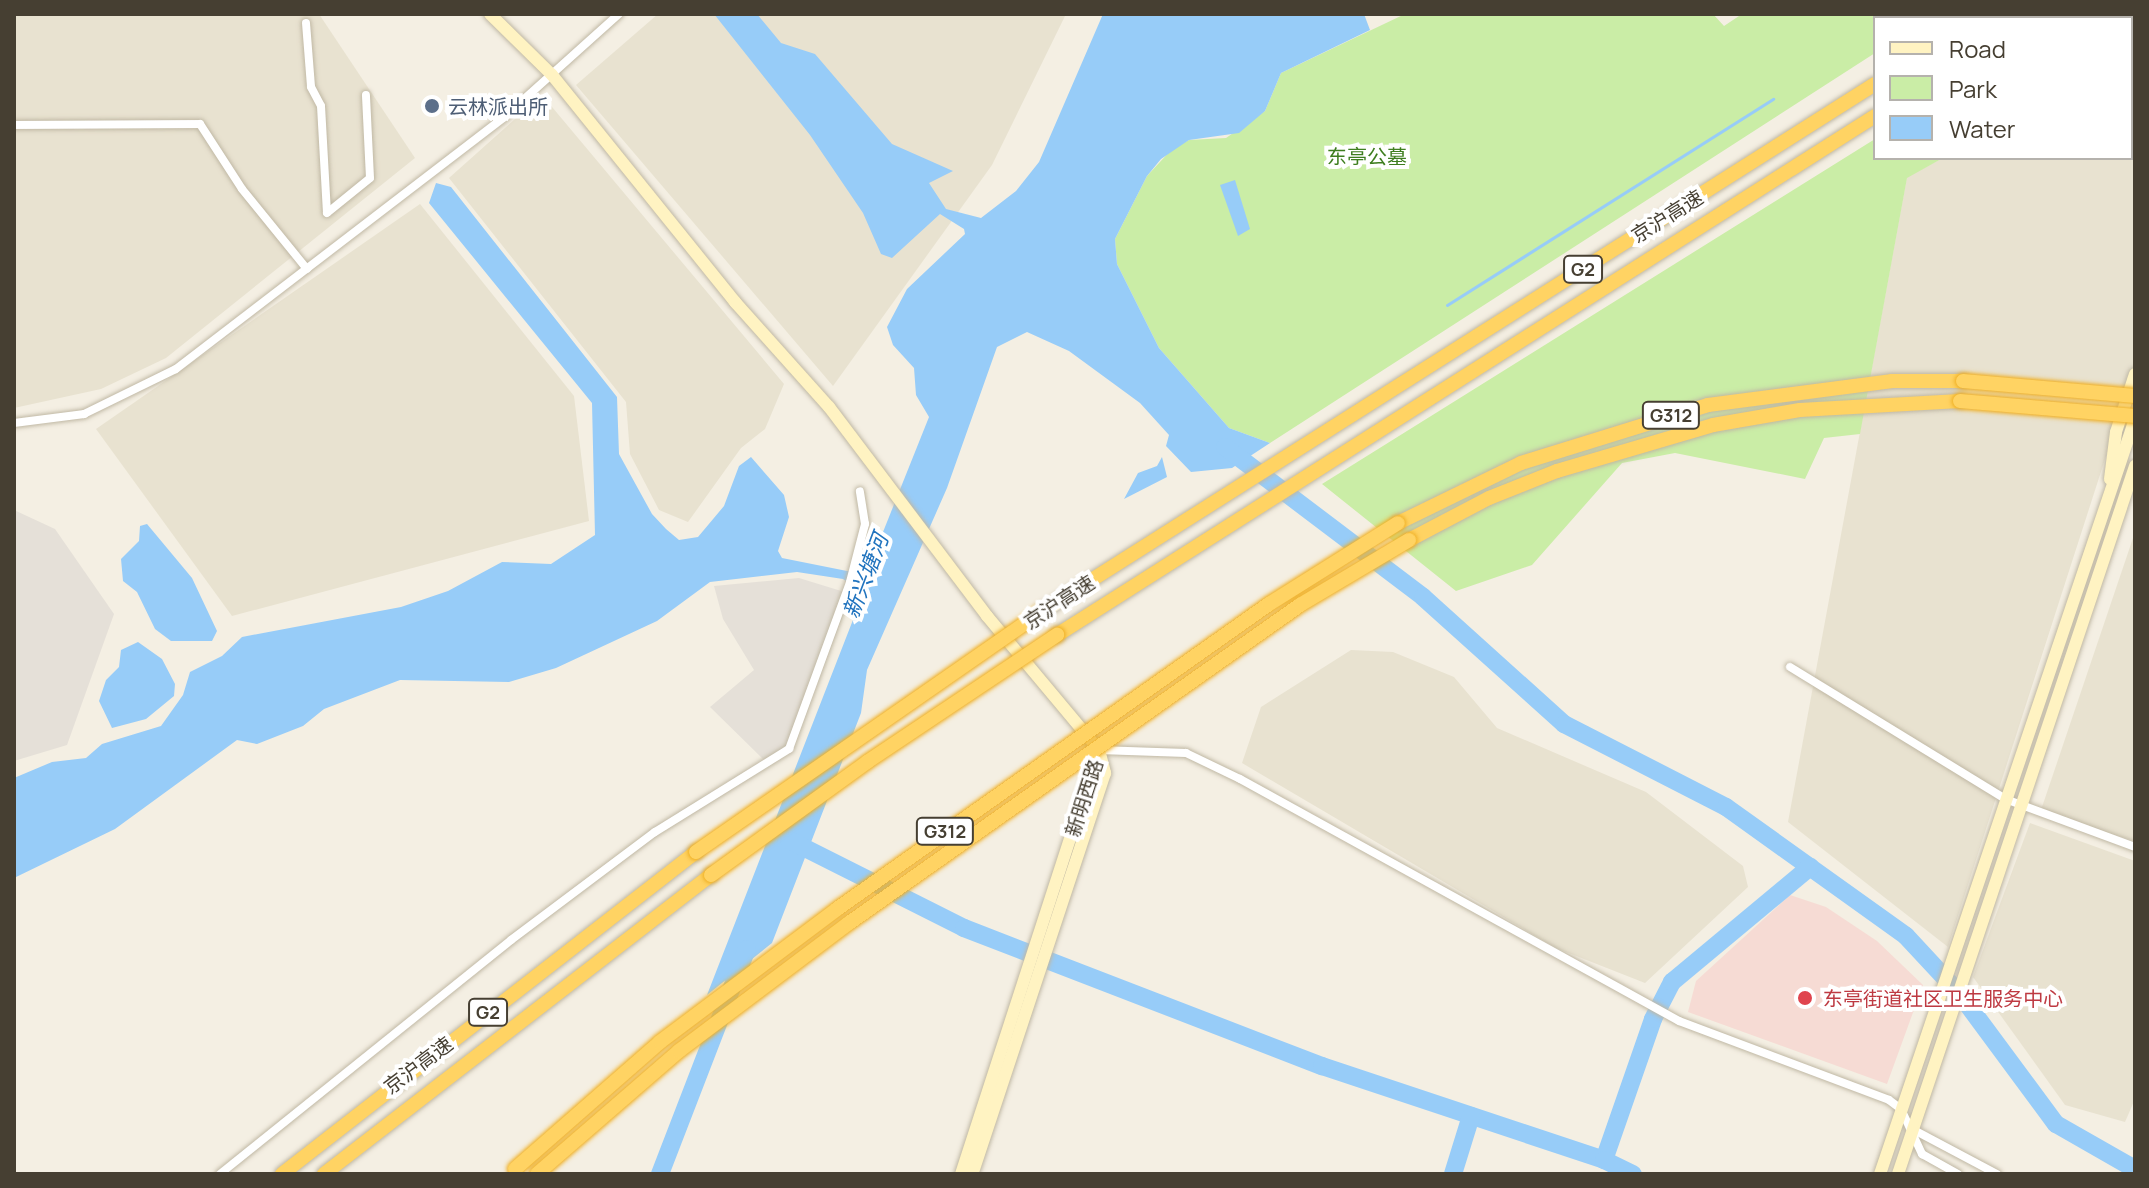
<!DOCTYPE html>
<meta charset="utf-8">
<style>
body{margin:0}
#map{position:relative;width:2149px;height:1188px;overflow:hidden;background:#f4efe3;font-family:Manrope,"Noto Sans SC",sans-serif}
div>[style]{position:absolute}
.residential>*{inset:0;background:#e8e2d0}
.industrial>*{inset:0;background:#e5e0d8}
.medical>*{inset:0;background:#f6dbd4}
.green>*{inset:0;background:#caeda6}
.water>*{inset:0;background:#97ccf8}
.stream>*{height:3px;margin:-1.5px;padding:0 1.5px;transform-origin:1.5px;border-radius:1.5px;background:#97ccf8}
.river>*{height:18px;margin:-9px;padding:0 9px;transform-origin:9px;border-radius:9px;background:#97ccf8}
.roads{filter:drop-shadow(0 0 2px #c0b8a4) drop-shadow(0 0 2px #c0b8a4)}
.street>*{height:8px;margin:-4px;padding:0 4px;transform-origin:4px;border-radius:4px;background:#fff}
.secondary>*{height:12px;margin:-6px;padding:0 6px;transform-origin:6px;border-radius:6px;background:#fff3c2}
.highway>*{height:14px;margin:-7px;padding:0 7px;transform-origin:7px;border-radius:7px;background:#ffd363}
.bridges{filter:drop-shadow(0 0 2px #efae21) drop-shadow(0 0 2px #efae21)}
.highway-bridge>*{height:14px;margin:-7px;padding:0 7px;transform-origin:7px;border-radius:7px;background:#ffd363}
.dots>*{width:22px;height:22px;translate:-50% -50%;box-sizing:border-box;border:4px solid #fff;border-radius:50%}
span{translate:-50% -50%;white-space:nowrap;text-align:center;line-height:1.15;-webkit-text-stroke:8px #fff;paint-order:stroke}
.shield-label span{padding:2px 6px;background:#fff;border:2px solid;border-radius:6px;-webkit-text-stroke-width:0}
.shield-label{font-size:18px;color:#463f32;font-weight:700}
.service-label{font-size:20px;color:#4e5e75}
.left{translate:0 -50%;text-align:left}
.park-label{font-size:20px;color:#3e7e1f}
.street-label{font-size:20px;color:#463f32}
.health-label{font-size:20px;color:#be3a42}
.water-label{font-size:22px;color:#2073be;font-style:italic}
.frame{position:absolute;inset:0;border:16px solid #463f32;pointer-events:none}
.legend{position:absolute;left:1873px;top:16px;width:260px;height:144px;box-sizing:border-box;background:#fff;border:2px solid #b5b2ad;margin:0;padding:10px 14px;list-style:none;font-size:24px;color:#463f32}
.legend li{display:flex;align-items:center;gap:16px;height:40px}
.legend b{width:40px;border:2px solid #b5b2ad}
</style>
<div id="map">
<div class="residential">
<div style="clip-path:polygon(14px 14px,319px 14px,415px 158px,166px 358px,101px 389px,14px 408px)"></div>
<div style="clip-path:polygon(658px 14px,1066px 14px,992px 165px,833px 386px,576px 85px)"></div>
<div style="clip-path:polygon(2135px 53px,2135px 366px,1948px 947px,1788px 822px,1907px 177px,1943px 158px,2131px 158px)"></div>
<div style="clip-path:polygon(542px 95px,784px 384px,765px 429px,741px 448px,688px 522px,659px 510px,630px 454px,626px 402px,449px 178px)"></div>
<div style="clip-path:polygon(420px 204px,574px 396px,589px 521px,232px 616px,96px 429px)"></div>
<div style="clip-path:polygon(2133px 538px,2135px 538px,2135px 841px,2040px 813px)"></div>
<div style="clip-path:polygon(1351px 650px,1393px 652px,1454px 677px,1497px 728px,1646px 792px,1743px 866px,1748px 887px,1645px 983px,1556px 948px,1242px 763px,1261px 707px)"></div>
<div style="clip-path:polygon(2030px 823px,2135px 861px,2135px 1099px,2125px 1122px,2065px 1105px,1973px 977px)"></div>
</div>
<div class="industrial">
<div style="clip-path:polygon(14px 510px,55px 529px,114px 614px,67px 745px,14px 761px)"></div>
<div style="clip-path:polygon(799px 578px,851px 594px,791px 753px,763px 759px,710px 707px,754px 670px,723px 619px,714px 586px)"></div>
</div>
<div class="medical">
<div style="clip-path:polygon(1790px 895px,1826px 907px,1877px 941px,1923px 985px,1887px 1084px,1688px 1012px,1696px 981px)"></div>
</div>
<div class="green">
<div style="clip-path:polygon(1405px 14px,1713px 14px,1724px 26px,1742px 14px,1937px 14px,1875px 18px,1875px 53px,1270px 443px,1229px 428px,1159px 348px,1117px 264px,1115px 239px,1147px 176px,1172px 149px,1189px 140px,1226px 138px,1265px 111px,1281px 73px)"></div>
<div style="clip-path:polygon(1875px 139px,1875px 158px,1943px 158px,1907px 178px,1860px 434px,1824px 438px,1805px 479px,1675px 453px,1622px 463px,1532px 565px,1456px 591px,1322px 484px)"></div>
</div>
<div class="water">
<div style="clip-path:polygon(714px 14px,757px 14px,781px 43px,815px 54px,892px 144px,953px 171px,929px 183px,946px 209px,981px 218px,1016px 191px,1039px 162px,1103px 14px,1364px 14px,1370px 30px,1281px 73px,1265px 111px,1239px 133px,1189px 140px,1161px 159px,1147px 176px,1115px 239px,1117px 264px,1159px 348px,1229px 428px,1270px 443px,1232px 468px,1191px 472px,1166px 446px,1169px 435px,1140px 403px,1069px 351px,1027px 332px,997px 347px,947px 488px,867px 670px,861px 713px,772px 943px,707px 995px,858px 607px,856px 588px,843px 579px,797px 572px,710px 582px,657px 621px,556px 668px,509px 682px,400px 680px,324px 709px,303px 726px,257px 744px,237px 740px,115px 829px,14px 878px,14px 778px,52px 762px,86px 758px,102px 744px,161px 726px,183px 695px,190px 672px,222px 656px,242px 637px,401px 607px,448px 591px,502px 562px,551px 564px,595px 535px,592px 403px,429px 203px,436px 183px,451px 187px,617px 397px,619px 454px,652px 514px,666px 529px,679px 540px,698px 537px,724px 506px,739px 466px,751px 457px,784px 495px,789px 517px,778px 551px,782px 558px,847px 571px,861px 570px,871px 562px,929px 417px,916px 395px,914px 368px,893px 345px,887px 327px,907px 289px,965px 234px,964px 229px,940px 214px,892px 258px,881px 254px,863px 213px,810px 135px)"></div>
<div style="clip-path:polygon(1235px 180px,1250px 229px,1238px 236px,1220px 185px)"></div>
<div style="clip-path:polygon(1162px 457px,1167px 477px,1124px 499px,1138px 473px,1157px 466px)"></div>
<div style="clip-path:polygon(147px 524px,192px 578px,217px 631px,212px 641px,171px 641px,155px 629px,137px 592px,123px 581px,121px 559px,139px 541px,140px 526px)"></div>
<div style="clip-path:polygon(138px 642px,162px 659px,175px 684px,174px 696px,146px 719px,112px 728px,99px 701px,106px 680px,119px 667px,121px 650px)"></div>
</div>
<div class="stream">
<div style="left:1447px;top:305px;width:386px;rotate:-32.3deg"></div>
</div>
<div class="river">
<div style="left:1225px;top:447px;width:248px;rotate:37.1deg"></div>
<div style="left:1423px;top:597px;width:190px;rotate:42deg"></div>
<div style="left:1564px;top:724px;width:182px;rotate:27.1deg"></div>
<div style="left:1726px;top:807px;width:221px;rotate:35.6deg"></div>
<div style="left:1906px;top:936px;width:78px;rotate:47.1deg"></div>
<div style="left:1959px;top:993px;width:163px;rotate:53.5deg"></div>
<div style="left:2056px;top:1124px;width:91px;rotate:29.7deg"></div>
<div style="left:789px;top:840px;width:196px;rotate:26.7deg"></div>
<div style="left:964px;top:928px;width:384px;rotate:21.1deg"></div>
<div style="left:1322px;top:1066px;width:297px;rotate:18.4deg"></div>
<div style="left:1604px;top:1160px;width:149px;rotate:-70.8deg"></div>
<div style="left:1653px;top:1019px;width:42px;rotate:-62.8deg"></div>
<div style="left:1672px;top:982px;width:180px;rotate:-39.8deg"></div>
<div style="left:1604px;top:1160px;width:32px;rotate:26deg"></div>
<div style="left:660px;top:1174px;width:241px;rotate:-68.9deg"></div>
<div style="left:1453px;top:1174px;width:61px;rotate:-72.8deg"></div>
</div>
<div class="roads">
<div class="street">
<div style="left:306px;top:23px;width:64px;rotate:85.5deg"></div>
<div style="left:311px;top:87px;width:21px;rotate:62deg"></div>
<div style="left:321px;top:106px;width:107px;rotate:86.8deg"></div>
<div style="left:14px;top:125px;width:186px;rotate:-0.3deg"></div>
<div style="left:200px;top:124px;width:77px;rotate:57.1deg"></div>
<div style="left:242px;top:189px;width:103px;rotate:50.9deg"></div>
<div style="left:327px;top:213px;width:55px;rotate:-39.1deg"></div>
<div style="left:370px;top:178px;width:83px;rotate:-92.8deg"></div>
<div style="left:14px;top:423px;width:71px;rotate:-7.3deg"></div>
<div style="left:84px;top:414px;width:102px;rotate:-26.1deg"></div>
<div style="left:176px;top:369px;width:412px;rotate:-37.5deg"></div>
<div style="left:503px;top:118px;width:156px;rotate:-41.9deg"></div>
<div style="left:1790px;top:667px;width:252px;rotate:31.5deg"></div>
<div style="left:2005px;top:799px;width:139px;rotate:20.3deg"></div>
<div style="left:1099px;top:750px;width:87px;rotate:2deg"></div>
<div style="left:1186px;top:753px;width:60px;rotate:25.7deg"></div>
<div style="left:1240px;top:779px;width:501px;rotate:28.87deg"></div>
<div style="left:1679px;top:1021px;width:224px;rotate:20.6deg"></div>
<div style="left:1889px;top:1100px;width:15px;rotate:37deg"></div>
<div style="left:1901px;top:1109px;width:50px;rotate:65deg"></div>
<div style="left:1922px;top:1154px;width:41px;rotate:29.1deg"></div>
<div style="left:1912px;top:1129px;width:96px;rotate:27.9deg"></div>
<div style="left:220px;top:1174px;width:373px;rotate:-38.8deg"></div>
<div style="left:511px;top:940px;width:180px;rotate:-36.9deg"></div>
<div style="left:655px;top:832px;width:158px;rotate:-31.8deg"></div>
<div style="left:789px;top:749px;width:178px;rotate:-69.9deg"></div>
<div style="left:850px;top:582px;width:60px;rotate:-75.5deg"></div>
<div style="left:865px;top:524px;width:33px;rotate:-99deg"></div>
</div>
<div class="secondary">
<div style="left:490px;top:14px;width:87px;rotate:44.5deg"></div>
<div style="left:552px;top:75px;width:292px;rotate:51.1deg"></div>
<div style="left:735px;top:302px;width:141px;rotate:48.2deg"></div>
<div style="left:829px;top:407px;width:262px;rotate:52.9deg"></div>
<div style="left:987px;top:616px;width:175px;rotate:50.1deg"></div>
<div style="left:1099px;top:750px;width:24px;rotate:75deg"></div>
<div style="left:1105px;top:773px;width:422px;rotate:108.3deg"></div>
<div style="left:2110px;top:479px;width:47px;rotate:-82.7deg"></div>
<div style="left:2116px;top:432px;width:61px;rotate:-71.9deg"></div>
<div style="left:961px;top:1174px;width:446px;rotate:-72deg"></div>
<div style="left:1880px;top:1174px;width:797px;rotate:-71.34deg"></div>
<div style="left:1898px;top:1174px;width:747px;rotate:-71.49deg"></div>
</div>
<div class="highway">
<div style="left:1980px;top:18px;width:7px;rotate:-34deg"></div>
<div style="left:2030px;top:18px;width:8px;rotate:-30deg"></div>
<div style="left:1398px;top:523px;width:137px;rotate:-26deg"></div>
<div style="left:1521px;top:463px;width:196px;rotate:-17.2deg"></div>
<div style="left:1708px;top:405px;width:186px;rotate:-7.4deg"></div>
<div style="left:1892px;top:381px;width:71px"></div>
<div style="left:1409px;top:540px;width:90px;rotate:-27.7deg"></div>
<div style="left:1489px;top:498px;width:73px;rotate:-21.7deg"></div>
<div style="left:1557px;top:471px;width:163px;rotate:-16.4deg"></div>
<div style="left:1713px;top:425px;width:88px;rotate:-9.8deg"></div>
<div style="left:1800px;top:410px;width:160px;rotate:-3.2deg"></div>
<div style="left:1041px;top:612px;width:987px;rotate:-32.34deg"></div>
<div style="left:1057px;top:635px;width:969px;rotate:-32.39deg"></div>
<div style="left:282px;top:1174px;width:524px;rotate:-37.87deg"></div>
<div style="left:324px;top:1174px;width:489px;rotate:-37.7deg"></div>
</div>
</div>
<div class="bridges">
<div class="highway-bridge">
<div style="left:1963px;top:381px;width:173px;rotate:5deg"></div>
<div style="left:1960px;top:401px;width:176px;rotate:4.9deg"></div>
<div style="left:696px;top:852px;width:420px;rotate:-34.8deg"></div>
<div style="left:711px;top:875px;width:193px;rotate:-35.9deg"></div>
<div style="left:867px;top:762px;width:229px;rotate:-33.8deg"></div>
<div style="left:515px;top:1169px;width:193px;rotate:-41.2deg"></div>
<div style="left:660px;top:1042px;width:221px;rotate:-36.9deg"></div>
<div style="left:837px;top:909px;width:529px;rotate:-35.22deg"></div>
<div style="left:1269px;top:604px;width:152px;rotate:-32.1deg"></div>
<div style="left:537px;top:1174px;width:188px;rotate:-40.9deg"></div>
<div style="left:679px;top:1051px;width:213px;rotate:-37deg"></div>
<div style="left:849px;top:923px;width:552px;rotate:-35.19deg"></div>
<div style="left:1300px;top:605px;width:127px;rotate:-30.8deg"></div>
</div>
</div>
<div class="dots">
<div style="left:432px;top:106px;background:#5c6f8a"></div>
<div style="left:1805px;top:998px;background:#e0444e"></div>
</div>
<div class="shield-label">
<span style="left:1583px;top:269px">G2</span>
<span style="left:1671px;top:415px">G312</span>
<span style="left:945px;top:831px">G312</span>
<span style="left:488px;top:1012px">G2</span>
</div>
<div class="service-label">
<span class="left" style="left:448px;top:106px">云林派出所</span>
</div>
<div class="park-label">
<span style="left:1367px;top:156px">东亭公墓</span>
</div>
<div class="street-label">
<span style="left:1667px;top:216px;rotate:-32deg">京沪高速</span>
<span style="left:1059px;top:602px;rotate:-33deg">京沪高速</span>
<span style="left:1084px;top:798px;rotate:-72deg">新明西路</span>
<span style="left:418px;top:1065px;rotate:-37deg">京沪高速</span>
</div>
<div class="health-label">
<span class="left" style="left:1823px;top:998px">东亭街道社区卫生服务中心</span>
</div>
<div class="water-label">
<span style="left:866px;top:576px;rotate:-69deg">新兴塘河</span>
</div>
<div class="frame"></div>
<ul class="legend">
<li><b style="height:10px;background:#fff3c2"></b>Road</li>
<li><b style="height:22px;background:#caeda6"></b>Park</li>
<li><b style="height:22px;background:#97ccf8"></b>Water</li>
</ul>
</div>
